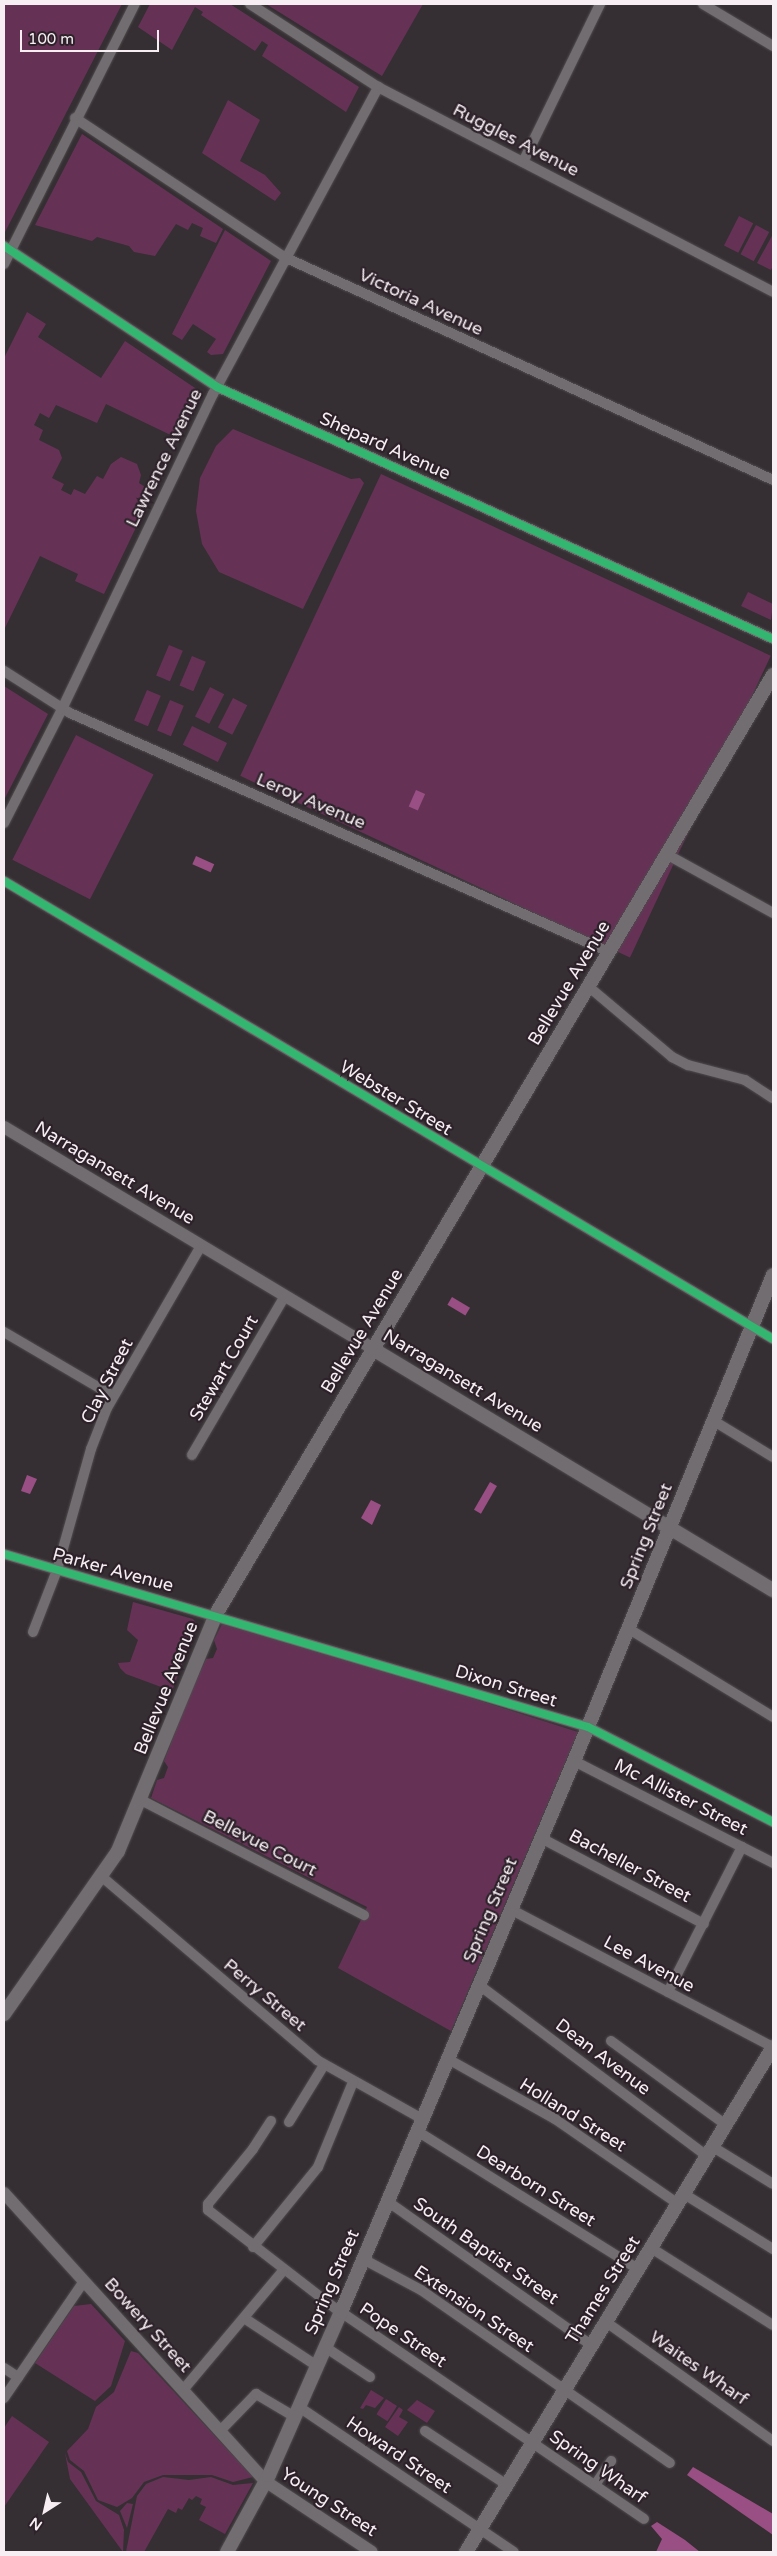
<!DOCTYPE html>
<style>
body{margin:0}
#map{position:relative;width:777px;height:2556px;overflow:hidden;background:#352f33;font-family:"Varela Round",sans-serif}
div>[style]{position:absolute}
.green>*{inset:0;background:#653256;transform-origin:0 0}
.water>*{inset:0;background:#994f83;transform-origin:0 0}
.roads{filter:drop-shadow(0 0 1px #504b4e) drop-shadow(0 0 1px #504b4e)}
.minor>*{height:10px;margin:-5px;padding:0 5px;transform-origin:5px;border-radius:5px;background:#716d70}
.tertiary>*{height:12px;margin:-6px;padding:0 6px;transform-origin:6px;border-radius:6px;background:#716d70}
.secondary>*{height:14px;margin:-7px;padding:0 7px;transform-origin:7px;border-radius:7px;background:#716d70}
.cycleway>*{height:8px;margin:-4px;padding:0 4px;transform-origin:4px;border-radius:4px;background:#33b770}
span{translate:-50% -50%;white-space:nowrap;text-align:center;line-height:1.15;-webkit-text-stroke:4.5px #2e222a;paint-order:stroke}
.street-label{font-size:18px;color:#f6eef3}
.frame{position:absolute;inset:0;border:5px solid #f6eef3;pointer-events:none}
.north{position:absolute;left:20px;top:2486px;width:50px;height:50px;-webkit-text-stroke:4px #2e222a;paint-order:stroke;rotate:215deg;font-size:14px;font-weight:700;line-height:20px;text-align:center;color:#f6eef3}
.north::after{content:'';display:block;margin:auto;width:18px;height:22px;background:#f6eef3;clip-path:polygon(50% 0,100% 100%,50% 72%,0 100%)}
.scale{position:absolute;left:20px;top:30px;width:139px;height:22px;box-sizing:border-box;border:2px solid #f6eef3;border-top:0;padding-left:6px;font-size:15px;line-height:18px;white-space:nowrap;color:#f6eef3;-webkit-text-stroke:4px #2e222a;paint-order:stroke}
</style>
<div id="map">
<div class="green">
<div style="clip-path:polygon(4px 4px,122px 4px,4px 234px)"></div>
<div style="clip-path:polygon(150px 4px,230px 4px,359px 87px,346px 112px,262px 56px,268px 45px,262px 41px,255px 51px,201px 15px,203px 12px,195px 7px,172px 50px,138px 27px)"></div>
<div style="clip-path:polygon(266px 4px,423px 4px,382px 76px)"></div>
<div style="clip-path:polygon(228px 100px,260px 120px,240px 161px,265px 175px,281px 193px,275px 201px,202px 153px)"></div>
<div style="clip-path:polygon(82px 134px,223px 229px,216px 243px,200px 236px,203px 228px,192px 223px,188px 230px,176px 224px,155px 256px,134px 252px,129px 246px,97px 237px,92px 241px,35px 225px)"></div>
<div style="left:739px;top:216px;width:16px;height:33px;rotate:27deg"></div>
<div style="left:756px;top:225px;width:15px;height:33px;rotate:28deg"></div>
<div style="clip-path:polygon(225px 230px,271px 261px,223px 354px,211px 355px,207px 352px,216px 339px,193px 324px,182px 340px,172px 334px)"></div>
<div style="clip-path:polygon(773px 234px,773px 266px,771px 270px,757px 263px)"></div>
<div style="clip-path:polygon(27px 312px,46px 324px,38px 337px,101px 378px,125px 341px,201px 392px,179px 439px,106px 404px,97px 423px,56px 405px,49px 418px,40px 413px,34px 425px,43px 430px,39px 440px,59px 450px,62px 458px,52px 478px,64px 484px,61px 490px,71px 495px,74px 489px,85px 494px,97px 476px,103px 479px,111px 464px,121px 457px,137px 464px,141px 475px,139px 483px,153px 492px,104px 594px,75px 581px,78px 574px,40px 556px,4px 630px,4px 358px)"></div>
<div style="clip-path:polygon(233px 429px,351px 479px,360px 478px,364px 483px,303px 609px,219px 572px,202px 544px,196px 511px,200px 478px,216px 446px)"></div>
<div style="left:381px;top:474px;width:430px;height:333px;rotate:25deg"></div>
<div style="clip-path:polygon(748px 592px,773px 604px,771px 620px,741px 606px)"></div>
<div style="left:169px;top:645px;width:15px;height:33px;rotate:23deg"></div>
<div style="left:192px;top:656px;width:15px;height:32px;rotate:23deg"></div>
<div style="clip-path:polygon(4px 686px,48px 714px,4px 800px)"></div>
<div style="left:210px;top:687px;width:16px;height:33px;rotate:27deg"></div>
<div style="left:147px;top:690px;width:15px;height:33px;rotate:23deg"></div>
<div style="left:233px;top:698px;width:16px;height:33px;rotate:27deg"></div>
<div style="left:170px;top:700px;width:15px;height:33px;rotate:23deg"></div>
<div style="left:192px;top:726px;width:39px;height:21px;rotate:26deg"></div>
<div style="left:76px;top:735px;width:87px;height:140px;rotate:27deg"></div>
<div style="clip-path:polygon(133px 1602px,193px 1619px,197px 1624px,172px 1691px,126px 1674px,120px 1668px,118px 1663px,130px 1662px,138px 1640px,127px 1630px)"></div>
<div style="clip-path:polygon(222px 1624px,377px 1668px,578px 1732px,451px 2031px,338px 1968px,367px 1907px,151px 1798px,157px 1780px,164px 1778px,168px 1767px,164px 1761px,190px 1694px,206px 1659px,213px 1658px,217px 1649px,214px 1640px)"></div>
<div style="clip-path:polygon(91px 2304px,125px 2341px,111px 2386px,95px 2401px,35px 2363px,74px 2306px)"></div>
<div style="clip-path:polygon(131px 2351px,138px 2353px,253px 2477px,233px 2482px,212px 2475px,163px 2475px,144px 2482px,132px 2498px,117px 2507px,98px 2500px,84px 2471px,70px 2460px,67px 2451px,88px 2429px,96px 2407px,114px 2392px)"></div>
<div style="clip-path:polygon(371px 2390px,384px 2398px,375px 2408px,366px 2405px,363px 2409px,360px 2408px)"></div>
<div style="left:386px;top:2399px;width:13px;height:18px;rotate:32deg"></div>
<div style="clip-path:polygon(417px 2400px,435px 2411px,427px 2423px,407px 2410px)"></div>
<div style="clip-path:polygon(399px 2407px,403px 2410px,399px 2417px,408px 2422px,398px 2436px,385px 2427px)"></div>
<div style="clip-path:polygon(12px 2416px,49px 2442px,4px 2507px,4px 2428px)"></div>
<div style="clip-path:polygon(65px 2453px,68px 2462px,81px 2472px,96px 2501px,119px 2515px,124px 2530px,123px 2552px,70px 2479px)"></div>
<div style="clip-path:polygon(163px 2477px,189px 2480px,211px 2477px,233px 2485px,253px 2483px,225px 2534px,199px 2520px,206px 2507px,200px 2504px,202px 2499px,196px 2496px,192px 2500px,189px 2498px,182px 2510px,178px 2508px,176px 2513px,168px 2509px,144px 2552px,126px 2552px,137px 2496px,146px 2484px)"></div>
<div style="clip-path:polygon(127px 2503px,133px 2504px,127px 2528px,120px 2511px)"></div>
</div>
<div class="water">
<div style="left:416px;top:790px;width:10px;height:18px;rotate:24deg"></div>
<div style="left:196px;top:856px;width:20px;height:9px;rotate:24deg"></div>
<div style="left:452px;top:1297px;width:21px;height:9px;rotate:31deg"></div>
<div style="clip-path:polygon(27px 1475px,37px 1479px,30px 1494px,21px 1491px)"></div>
<div style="left:490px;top:1482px;width:8px;height:32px;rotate:30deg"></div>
<div style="clip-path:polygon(371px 1500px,381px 1505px,372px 1525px,361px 1518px)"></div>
<div style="clip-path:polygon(693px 2467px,773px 2514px,773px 2535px,687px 2475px)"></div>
<div style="clip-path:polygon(657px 2522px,685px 2540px,700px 2552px,656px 2552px,662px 2539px,651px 2526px)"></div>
</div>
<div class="roads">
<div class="minor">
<div style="left:250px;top:4px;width:153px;rotate:33deg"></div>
<div style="left:378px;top:87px;width:445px;rotate:27.4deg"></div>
<div style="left:703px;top:4px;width:82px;rotate:31deg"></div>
<div style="left:75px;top:118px;width:251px;rotate:33.6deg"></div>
<div style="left:284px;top:257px;width:537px;rotate:24.51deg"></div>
<div style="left:523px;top:162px;width:176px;rotate:-64deg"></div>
<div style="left:4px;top:246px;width:255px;rotate:33.5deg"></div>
<div style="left:217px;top:387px;width:610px;rotate:24.38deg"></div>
<div style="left:4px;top:264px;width:291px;rotate:-63.3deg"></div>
<div style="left:4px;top:671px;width:78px;rotate:32.5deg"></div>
<div style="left:70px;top:713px;width:590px;rotate:23.91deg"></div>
<div style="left:4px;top:823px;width:128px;rotate:-63deg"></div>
<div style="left:62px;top:709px;width:349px;rotate:-64.4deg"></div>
<div style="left:213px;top:394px;width:349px;rotate:-61.7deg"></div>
<div style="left:668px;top:855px;width:120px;rotate:28.9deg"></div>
<div style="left:4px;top:881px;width:895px;rotate:30.78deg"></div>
<div style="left:589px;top:987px;width:109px;rotate:40.1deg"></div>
<div style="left:672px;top:1057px;width:18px;rotate:27deg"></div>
<div style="left:688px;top:1065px;width:59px;rotate:14.7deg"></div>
<div style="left:745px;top:1080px;width:33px;rotate:33deg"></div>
<div style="left:4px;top:1332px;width:126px;rotate:30.4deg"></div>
<div style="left:714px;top:1421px;width:69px;rotate:31.4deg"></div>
<div style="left:192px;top:1455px;width:184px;rotate:-59.7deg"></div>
<div style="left:4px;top:1554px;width:609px;rotate:16.5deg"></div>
<div style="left:588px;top:1727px;width:208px;rotate:27.2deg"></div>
<div style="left:629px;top:1629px;width:169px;rotate:31.4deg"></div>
<div style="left:33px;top:1632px;width:66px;rotate:-68.8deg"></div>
<div style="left:57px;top:1570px;width:126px;rotate:-74.3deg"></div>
<div style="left:91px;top:1449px;width:44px;rotate:-68.7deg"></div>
<div style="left:107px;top:1408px;width:187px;rotate:-59.9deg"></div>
<div style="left:574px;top:1761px;width:224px;rotate:27.1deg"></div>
<div style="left:141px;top:1800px;width:251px;rotate:27.3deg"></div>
<div style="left:541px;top:1838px;width:184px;rotate:27.8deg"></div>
<div style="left:101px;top:1876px;width:284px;rotate:40.4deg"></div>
<div style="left:317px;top:2060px;width:120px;rotate:29.3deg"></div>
<div style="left:510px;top:1909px;width:297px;rotate:27.7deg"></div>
<div style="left:479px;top:1985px;width:285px;rotate:36.9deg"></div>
<div style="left:668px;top:1992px;width:163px;rotate:-63deg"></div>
<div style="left:611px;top:2041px;width:142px;rotate:36.1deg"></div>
<div style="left:448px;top:2059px;width:123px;rotate:29.3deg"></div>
<div style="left:555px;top:2119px;width:150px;rotate:34.6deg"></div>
<div style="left:271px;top:2121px;width:33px;rotate:123deg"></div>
<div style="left:253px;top:2149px;width:71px;rotate:129.3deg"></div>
<div style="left:208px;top:2204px;width:6px;rotate:90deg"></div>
<div style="left:208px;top:2210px;width:160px;rotate:37.7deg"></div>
<div style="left:335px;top:2308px;width:374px;rotate:34.3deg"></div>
<div style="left:289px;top:2122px;width:67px;rotate:-58.4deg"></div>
<div style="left:417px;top:2131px;width:261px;rotate:32deg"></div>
<div style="left:713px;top:2147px;width:70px;rotate:31.7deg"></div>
<div style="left:684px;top:2194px;width:105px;rotate:31.7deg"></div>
<div style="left:387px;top:2201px;width:250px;rotate:35.2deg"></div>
<div style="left:253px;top:2247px;width:103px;rotate:-50.9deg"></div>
<div style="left:318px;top:2167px;width:92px;rotate:-67.6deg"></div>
<div style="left:651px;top:2248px;width:144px;rotate:32.3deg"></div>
<div style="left:363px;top:2259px;width:66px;rotate:28.1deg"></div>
<div style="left:421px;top:2290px;width:303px;rotate:34.8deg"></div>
<div style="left:244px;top:2318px;width:87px;rotate:33.3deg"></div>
<div style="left:606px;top:2322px;width:205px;rotate:35.5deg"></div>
<div style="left:325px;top:2347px;width:54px;rotate:33.7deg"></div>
<div style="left:4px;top:2368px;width:17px;rotate:33deg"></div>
<div style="left:183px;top:2390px;width:155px;rotate:-50deg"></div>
<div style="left:4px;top:2398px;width:142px;rotate:-55.6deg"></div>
<div style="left:299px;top:2407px;width:259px;rotate:34deg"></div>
<div style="left:220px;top:2431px;width:52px;rotate:-45.8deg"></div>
<div style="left:256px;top:2394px;width:45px;rotate:30.5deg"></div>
<div style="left:425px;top:2431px;width:98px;rotate:33.4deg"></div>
<div style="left:595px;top:2485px;width:29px;rotate:-56deg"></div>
</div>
<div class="tertiary">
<div style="left:4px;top:1127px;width:431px;rotate:31deg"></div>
<div style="left:4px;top:2193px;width:389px;rotate:47.8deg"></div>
<div style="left:265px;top:2481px;width:128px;rotate:33.6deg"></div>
</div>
<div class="secondary">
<div style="left:373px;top:1349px;width:467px;rotate:31.1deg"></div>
<div style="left:4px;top:2014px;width:199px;rotate:-55deg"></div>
<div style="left:118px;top:1851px;width:256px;rotate:-67.5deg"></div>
<div style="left:216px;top:1614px;width:1092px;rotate:-59.32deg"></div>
<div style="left:227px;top:2552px;width:88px;rotate:-61.4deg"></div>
<div style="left:269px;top:2475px;width:178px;rotate:-66.2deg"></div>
<div style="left:341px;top:2312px;width:598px;rotate:-67.08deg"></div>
<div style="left:574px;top:1761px;width:525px;rotate:-67.73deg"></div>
<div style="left:466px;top:2552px;width:591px;rotate:-58.7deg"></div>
</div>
</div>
<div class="cycleway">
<div style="left:4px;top:246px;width:255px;rotate:33.5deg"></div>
<div style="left:217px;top:387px;width:610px;rotate:24.38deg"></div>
<div style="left:4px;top:881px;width:895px;rotate:30.78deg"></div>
<div style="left:4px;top:1554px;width:609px;rotate:16.5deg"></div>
<div style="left:588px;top:1727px;width:208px;rotate:27.2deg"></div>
</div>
<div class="street-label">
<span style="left:516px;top:140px;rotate:27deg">Ruggles Avenue</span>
<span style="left:421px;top:302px;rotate:25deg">Victoria Avenue</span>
<span style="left:385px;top:446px;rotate:24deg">Shepard Avenue</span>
<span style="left:164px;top:458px;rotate:-64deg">Lawrence Avenue</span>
<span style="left:311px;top:801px;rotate:23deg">Leroy Avenue</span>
<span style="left:569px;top:983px;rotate:-59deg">Bellevue Avenue</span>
<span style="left:396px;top:1098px;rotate:31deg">Webster Street</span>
<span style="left:115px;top:1173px;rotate:31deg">Narragansett Avenue</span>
<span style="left:362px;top:1331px;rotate:-59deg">Bellevue Avenue</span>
<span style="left:224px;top:1368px;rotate:-60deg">Stewart Court</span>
<span style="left:107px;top:1381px;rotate:-63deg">Clay Street</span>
<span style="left:463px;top:1381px;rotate:31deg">Narragansett Avenue</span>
<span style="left:646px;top:1536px;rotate:-68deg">Spring Street</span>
<span style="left:113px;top:1570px;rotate:15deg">Parker Avenue</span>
<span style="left:506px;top:1686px;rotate:17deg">Dixon Street</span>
<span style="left:166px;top:1688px;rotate:-68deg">Bellevue Avenue</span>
<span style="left:681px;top:1797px;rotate:27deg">Mc Allister Street</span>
<span style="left:260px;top:1843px;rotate:27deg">Bellevue Court</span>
<span style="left:630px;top:1866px;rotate:28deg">Bacheller Street</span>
<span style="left:490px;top:1910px;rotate:-67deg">Spring Street</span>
<span style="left:649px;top:1964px;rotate:28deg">Lee Avenue</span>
<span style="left:265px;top:1995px;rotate:40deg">Perry Street</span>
<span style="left:603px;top:2057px;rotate:37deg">Dean Avenue</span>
<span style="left:573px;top:2115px;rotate:32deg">Holland Street</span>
<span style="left:536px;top:2186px;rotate:32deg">Dearborn Street</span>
<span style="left:486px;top:2251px;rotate:35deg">South Baptist Street</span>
<span style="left:332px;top:2282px;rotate:-67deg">Spring Street</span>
<span style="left:603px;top:2290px;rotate:-58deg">Thames Street</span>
<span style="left:474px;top:2309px;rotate:34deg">Extension Street</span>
<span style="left:148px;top:2325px;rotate:48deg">Bowery Street</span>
<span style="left:403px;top:2335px;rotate:34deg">Pope Street</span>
<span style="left:699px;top:2368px;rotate:35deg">Waites Wharf</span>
<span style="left:399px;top:2455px;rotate:34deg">Howard Street</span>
<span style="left:598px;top:2467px;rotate:35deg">Spring Wharf</span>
<span style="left:329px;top:2502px;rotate:33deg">Young Street</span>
</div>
<div class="frame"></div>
<div class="north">N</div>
<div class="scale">100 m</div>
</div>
